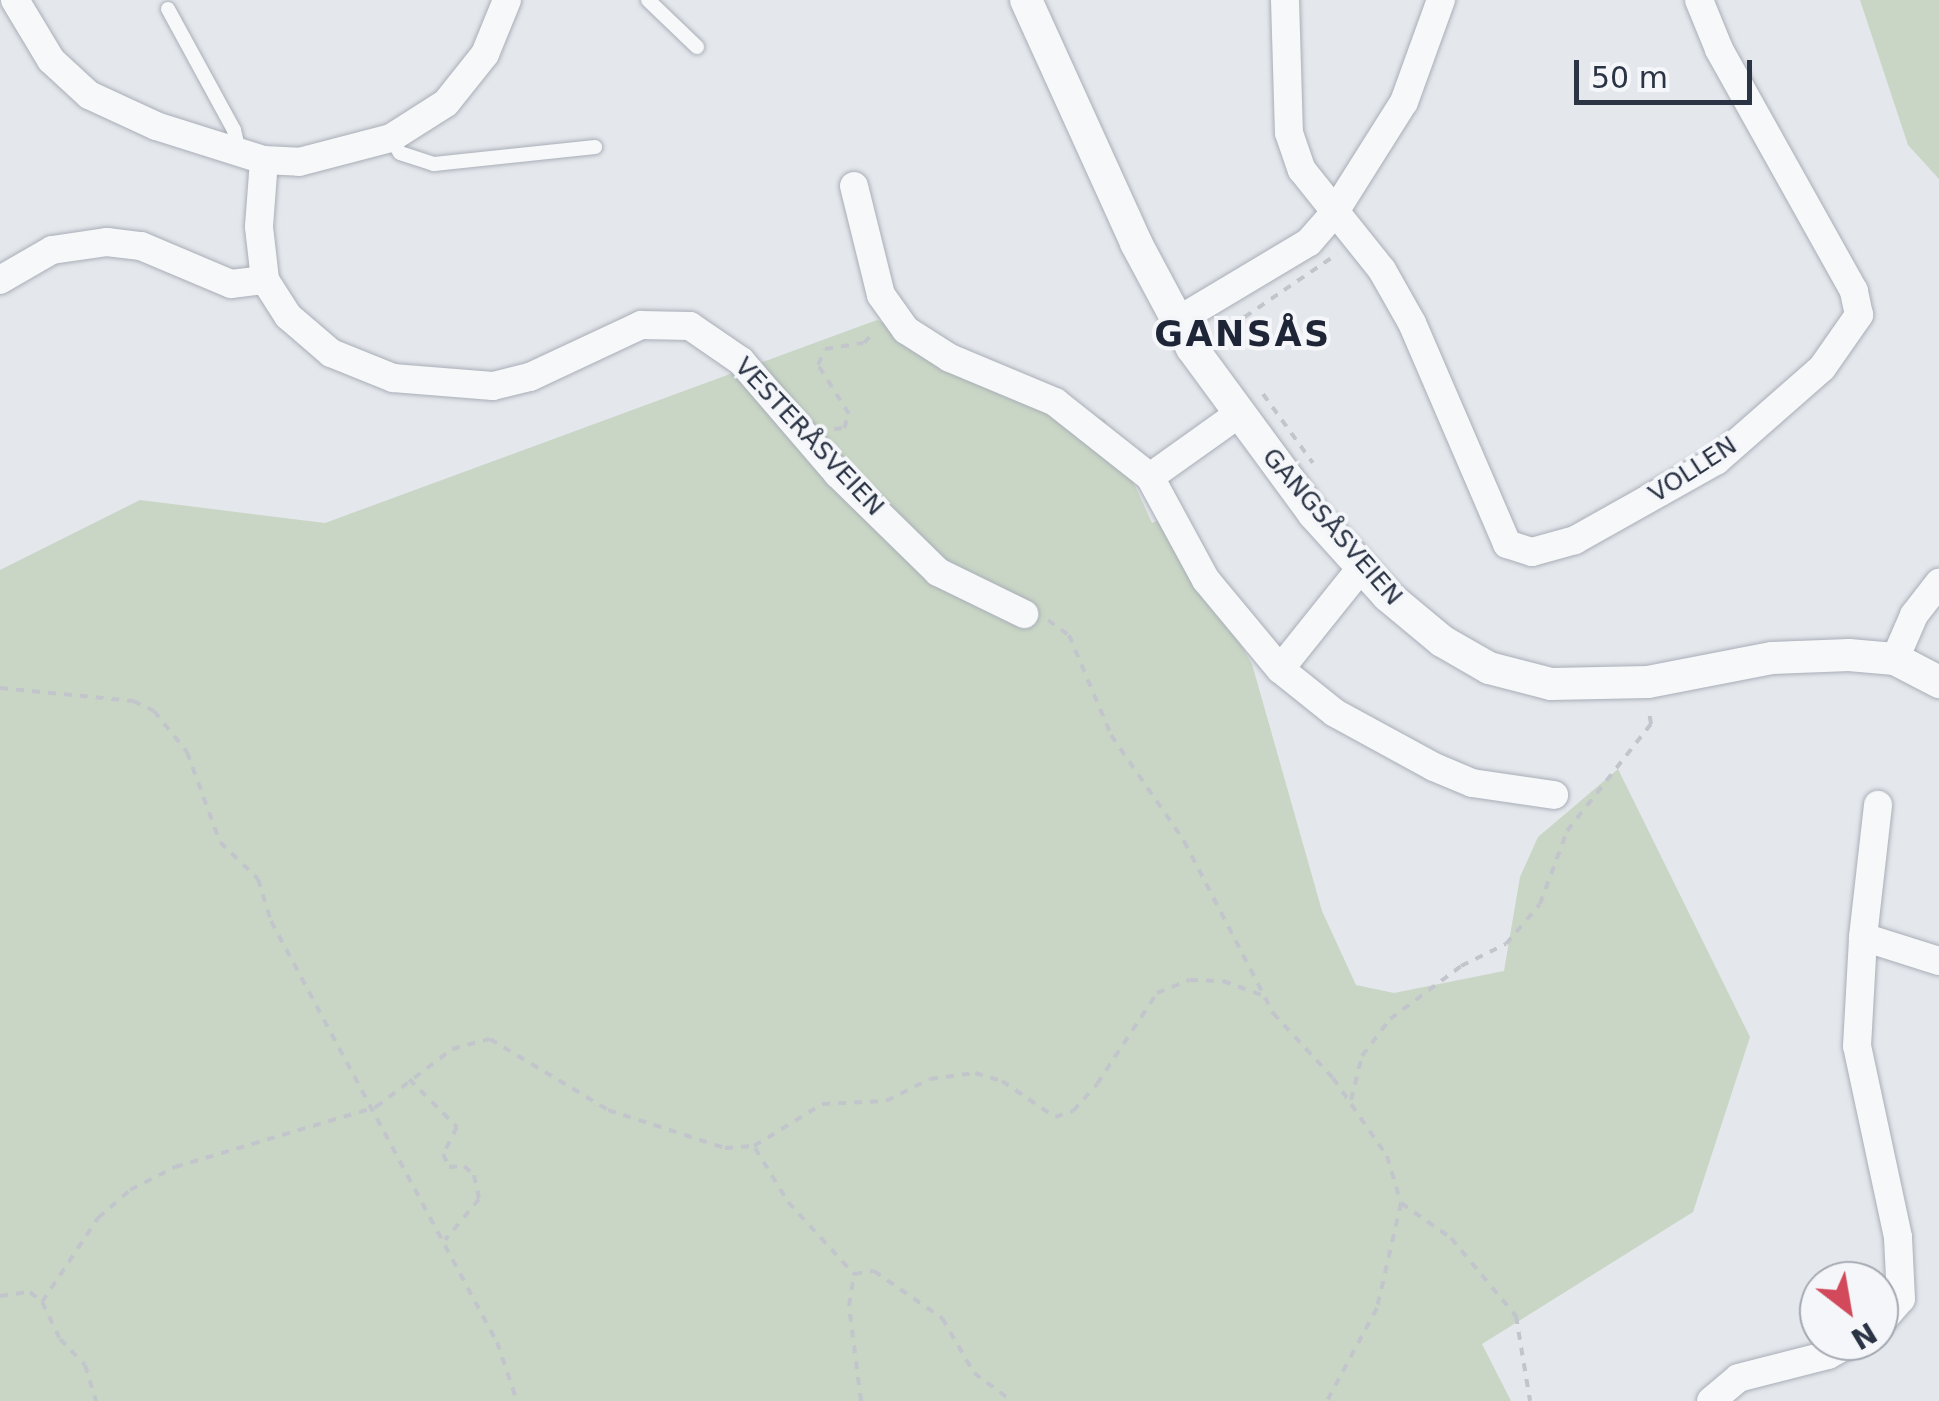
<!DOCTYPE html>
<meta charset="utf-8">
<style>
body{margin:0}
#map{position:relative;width:1939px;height:1401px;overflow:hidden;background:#e4e7ec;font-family:"DejaVu Sans",sans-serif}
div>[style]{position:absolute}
.green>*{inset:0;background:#c9d6c5}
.path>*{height:4px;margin-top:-2px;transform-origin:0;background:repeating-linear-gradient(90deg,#c2c5cb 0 8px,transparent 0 16px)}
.roads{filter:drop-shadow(0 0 2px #a9aeb7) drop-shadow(0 0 2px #a9aeb7)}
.service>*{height:14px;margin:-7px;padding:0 7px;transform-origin:7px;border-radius:7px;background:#f7f8fa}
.minor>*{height:28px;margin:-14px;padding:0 14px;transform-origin:14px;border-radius:14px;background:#f7f8fa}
.tertiary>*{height:32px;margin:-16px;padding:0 16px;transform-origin:16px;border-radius:16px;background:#f7f8fa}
span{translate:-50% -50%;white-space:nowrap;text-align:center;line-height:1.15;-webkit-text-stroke:8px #f4f6f9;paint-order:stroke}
.street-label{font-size:25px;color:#2b3445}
.district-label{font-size:35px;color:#1d2536;font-weight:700;letter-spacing:2.5px}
.north{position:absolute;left:1799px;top:1261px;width:100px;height:100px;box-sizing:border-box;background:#f4f6f9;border:2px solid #a4a8b1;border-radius:50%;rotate:149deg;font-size:28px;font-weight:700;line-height:40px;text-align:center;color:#2b3445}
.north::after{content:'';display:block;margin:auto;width:35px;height:45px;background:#d1495b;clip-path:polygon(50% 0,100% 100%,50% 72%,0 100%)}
.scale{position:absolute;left:1574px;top:60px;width:178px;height:45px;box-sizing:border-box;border:5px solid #2b3445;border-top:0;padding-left:12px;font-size:30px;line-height:35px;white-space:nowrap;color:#2b3445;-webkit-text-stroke:8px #f4f6f9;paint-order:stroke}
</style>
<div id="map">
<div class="green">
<div style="clip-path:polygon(1860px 0,1939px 0,1939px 179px,1908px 145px)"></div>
<div style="clip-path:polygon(877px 320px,1105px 420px,1152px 523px,1166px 517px,1252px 664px,1322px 911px,1356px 985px,1394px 993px,1504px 971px,1520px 877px,1538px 837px,1618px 769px,1750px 1037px,1693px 1212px,1482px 1344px,1511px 1401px,0 1401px,0 570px,140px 500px,325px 523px)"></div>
</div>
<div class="path">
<div style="left:1218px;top:335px;width:144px;rotate:-34.2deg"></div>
<div style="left:1263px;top:394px;width:85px;rotate:54.1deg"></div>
<div style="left:834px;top:429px;width:10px;rotate:-6deg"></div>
<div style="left:844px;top:428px;width:15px;rotate:-70deg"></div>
<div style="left:849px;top:414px;width:58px;rotate:-122.3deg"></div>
<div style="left:818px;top:365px;width:17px;rotate:-66deg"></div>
<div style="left:825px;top:349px;width:39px;rotate:-9deg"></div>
<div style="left:864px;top:343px;width:15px;rotate:-48deg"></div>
<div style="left:1048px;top:620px;width:26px;rotate:36deg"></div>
<div style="left:1069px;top:635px;width:108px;rotate:67.2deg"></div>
<div style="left:1111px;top:735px;width:129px;rotate:55.4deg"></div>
<div style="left:1184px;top:841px;width:194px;rotate:62.6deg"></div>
<div style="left:1273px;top:1013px;width:88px;rotate:47.3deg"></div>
<div style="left:1333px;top:1078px;width:95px;rotate:55.3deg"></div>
<div style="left:1387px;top:1156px;width:49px;rotate:73.4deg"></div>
<div style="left:1401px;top:1203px;width:108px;rotate:102.9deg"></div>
<div style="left:1377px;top:1308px;width:106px;rotate:118.3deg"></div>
<div style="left:0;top:688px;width:134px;rotate:5.6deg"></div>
<div style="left:133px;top:701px;width:23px;rotate:25deg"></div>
<div style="left:154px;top:711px;width:53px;rotate:51.2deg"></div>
<div style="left:187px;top:752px;width:96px;rotate:69.9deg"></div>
<div style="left:220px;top:842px;width:53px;rotate:44.2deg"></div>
<div style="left:258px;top:879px;width:44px;rotate:72.8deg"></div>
<div style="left:271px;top:921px;width:478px;rotate:61.8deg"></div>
<div style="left:497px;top:1342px;width:62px;rotate:71.3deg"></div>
<div style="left:409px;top:1079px;width:68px;rotate:45deg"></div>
<div style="left:457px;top:1127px;width:30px;rotate:117deg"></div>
<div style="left:443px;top:1154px;width:14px;rotate:65deg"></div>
<div style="left:449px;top:1167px;width:15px;rotate:-4deg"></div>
<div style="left:464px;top:1166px;width:13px;rotate:42deg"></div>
<div style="left:474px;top:1175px;width:25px;rotate:78deg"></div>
<div style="left:479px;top:1199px;width:53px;rotate:129.7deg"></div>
<div style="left:1351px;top:1100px;width:45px;rotate:-76deg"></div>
<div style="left:1362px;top:1056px;width:46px;rotate:-52.9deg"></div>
<div style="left:1390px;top:1019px;width:89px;rotate:-36.7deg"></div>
<div style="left:1461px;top:966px;width:50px;rotate:-26.1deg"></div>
<div style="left:1506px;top:944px;width:52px;rotate:-49.6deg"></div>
<div style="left:1540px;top:904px;width:78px;rotate:-69.7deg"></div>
<div style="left:1567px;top:831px;width:136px;rotate:-51.9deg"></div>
<div style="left:1651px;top:724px;width:13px;rotate:-99deg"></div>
<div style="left:755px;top:1148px;width:63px;rotate:58.6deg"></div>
<div style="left:788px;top:1202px;width:98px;rotate:47.5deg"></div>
<div style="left:1401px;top:1203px;width:61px;rotate:35deg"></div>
<div style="left:1451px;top:1238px;width:102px;rotate:50.2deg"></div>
<div style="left:1516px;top:1316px;width:86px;rotate:80.6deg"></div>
<div style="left:0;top:1296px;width:30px;rotate:-8deg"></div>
<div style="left:30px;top:1292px;width:16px;rotate:40deg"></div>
<div style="left:42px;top:1302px;width:41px;rotate:64.1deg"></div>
<div style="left:60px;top:1339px;width:36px;rotate:46deg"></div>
<div style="left:85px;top:1365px;width:38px;rotate:73deg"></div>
<div style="left:42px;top:1302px;width:101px;rotate:-56.3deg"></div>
<div style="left:98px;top:1218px;width:43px;rotate:-41.2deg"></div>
<div style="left:130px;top:1190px;width:51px;rotate:-27.1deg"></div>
<div style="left:175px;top:1167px;width:210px;rotate:-16.6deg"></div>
<div style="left:376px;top:1107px;width:96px;rotate:-37.3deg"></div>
<div style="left:452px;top:1049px;width:39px;rotate:-15deg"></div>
<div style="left:490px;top:1039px;width:138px;rotate:31deg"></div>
<div style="left:608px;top:1110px;width:123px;rotate:18deg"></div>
<div style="left:725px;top:1148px;width:29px;rotate:-4deg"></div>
<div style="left:754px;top:1146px;width:80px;rotate:-31.7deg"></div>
<div style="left:822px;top:1104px;width:64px;rotate:-2.7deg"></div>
<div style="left:886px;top:1101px;width:49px;rotate:-26.6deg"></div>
<div style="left:930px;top:1079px;width:45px;rotate:-7.6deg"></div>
<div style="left:975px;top:1073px;width:28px;rotate:17deg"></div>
<div style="left:1002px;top:1081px;width:64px;rotate:34.2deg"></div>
<div style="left:1055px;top:1117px;width:19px;rotate:-18deg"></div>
<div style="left:1073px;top:1111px;width:36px;rotate:-48deg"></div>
<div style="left:1097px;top:1084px;width:109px;rotate:-56.6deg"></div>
<div style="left:1157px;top:993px;width:35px;rotate:-22deg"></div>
<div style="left:1190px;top:980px;width:33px;rotate:2deg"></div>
<div style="left:1223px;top:981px;width:47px;rotate:20deg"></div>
<div style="left:861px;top:1401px;width:96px;rotate:-97.2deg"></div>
<div style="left:849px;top:1306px;width:32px;rotate:-81deg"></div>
<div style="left:854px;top:1274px;width:20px;rotate:-9deg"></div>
<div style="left:874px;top:1271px;width:83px;rotate:34.7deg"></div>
<div style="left:942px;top:1318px;width:64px;rotate:59.8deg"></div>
<div style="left:974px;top:1373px;width:47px;rotate:36.4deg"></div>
</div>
<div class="roads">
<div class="service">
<div style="left:648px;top:0;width:68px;rotate:43.8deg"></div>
<div style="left:168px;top:9px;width:138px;rotate:61.4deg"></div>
<div style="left:234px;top:130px;width:23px;rotate:77deg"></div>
<div style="left:391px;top:138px;width:17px;rotate:59deg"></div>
<div style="left:400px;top:153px;width:36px;rotate:18deg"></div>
<div style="left:434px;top:164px;width:162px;rotate:-6deg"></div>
</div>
<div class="minor">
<div style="left:15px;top:0;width:70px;rotate:59deg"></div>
<div style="left:51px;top:60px;width:52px;rotate:42.6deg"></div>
<div style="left:89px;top:95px;width:74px;rotate:24.8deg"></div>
<div style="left:156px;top:126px;width:113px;rotate:17.5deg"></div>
<div style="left:264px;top:160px;width:35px;rotate:3deg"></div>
<div style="left:299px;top:162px;width:95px;rotate:-14.6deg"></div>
<div style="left:391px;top:138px;width:65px;rotate:-32.5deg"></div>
<div style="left:446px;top:103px;width:63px;rotate:-51.5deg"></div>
<div style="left:485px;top:54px;width:58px;rotate:-67.8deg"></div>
<div style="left:1285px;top:0;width:133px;rotate:88.3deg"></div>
<div style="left:1289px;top:133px;width:39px;rotate:71deg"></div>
<div style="left:1302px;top:170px;width:128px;rotate:51.3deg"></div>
<div style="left:1382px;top:270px;width:61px;rotate:60.5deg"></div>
<div style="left:1412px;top:323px;width:241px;rotate:66.7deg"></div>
<div style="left:1507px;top:544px;width:26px;rotate:18deg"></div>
<div style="left:1532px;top:552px;width:45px;rotate:-15.6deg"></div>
<div style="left:1575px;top:540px;width:162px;rotate:-29.3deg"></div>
<div style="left:1716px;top:461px;width:141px;rotate:-41.3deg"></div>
<div style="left:1822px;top:368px;width:65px;rotate:-55.1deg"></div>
<div style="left:1859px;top:315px;width:25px;rotate:-102deg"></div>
<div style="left:1854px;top:291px;width:277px;rotate:-119.2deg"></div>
<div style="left:1719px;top:49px;width:53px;rotate:-112.2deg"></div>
<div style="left:264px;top:160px;width:67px;rotate:94.3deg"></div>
<div style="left:259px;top:227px;width:53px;rotate:83.5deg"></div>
<div style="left:265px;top:280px;width:43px;rotate:57.4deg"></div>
<div style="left:288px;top:316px;width:57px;rotate:40.7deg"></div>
<div style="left:331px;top:353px;width:67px;rotate:22deg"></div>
<div style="left:393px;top:378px;width:100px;rotate:4.6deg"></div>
<div style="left:493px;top:386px;width:38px;rotate:-14deg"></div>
<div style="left:530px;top:377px;width:123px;rotate:-25.1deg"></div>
<div style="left:641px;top:325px;width:49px;rotate:1.2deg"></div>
<div style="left:690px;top:326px;width:62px;rotate:34.5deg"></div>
<div style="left:741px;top:361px;width:149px;rotate:49.4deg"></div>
<div style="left:838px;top:474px;width:140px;rotate:44.4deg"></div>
<div style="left:938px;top:572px;width:96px;rotate:26deg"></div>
<div style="left:854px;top:186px;width:112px;rotate:76.1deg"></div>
<div style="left:881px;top:295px;width:43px;rotate:54.5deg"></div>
<div style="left:906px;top:330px;width:52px;rotate:32.5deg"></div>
<div style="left:950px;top:358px;width:114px;rotate:22.7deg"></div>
<div style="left:1055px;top:402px;width:121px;rotate:38.3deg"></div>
<div style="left:0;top:280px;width:60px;rotate:-30deg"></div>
<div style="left:52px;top:250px;width:56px;rotate:-8.3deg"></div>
<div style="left:107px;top:242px;width:34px;rotate:7deg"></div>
<div style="left:141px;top:246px;width:98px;rotate:22.9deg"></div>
<div style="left:231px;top:284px;width:34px;rotate:-7deg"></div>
<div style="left:1177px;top:321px;width:154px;rotate:-30.9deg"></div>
<div style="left:1309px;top:242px;width:38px;rotate:-49deg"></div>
<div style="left:1334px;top:213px;width:131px;rotate:-57.8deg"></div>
<div style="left:1404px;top:102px;width:109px;rotate:-70.1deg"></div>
<div style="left:1237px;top:415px;width:107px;rotate:144.5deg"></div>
<div style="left:1150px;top:477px;width:117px;rotate:61.5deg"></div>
<div style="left:1206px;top:580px;width:116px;rotate:50.3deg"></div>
<div style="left:1361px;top:568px;width:129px;rotate:128.7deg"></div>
<div style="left:1280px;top:669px;width:70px;rotate:38.7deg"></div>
<div style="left:1335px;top:713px;width:113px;rotate:28.6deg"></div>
<div style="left:1434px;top:767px;width:41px;rotate:22.8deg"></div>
<div style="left:1472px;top:783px;width:83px;rotate:8.3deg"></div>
<div style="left:1895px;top:659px;width:48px;rotate:-66.6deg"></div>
<div style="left:1914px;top:615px;width:41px;rotate:-52deg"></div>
<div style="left:1863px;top:937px;width:133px;rotate:-83.5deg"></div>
<div style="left:1879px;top:1324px;width:33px;rotate:-49deg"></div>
<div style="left:1901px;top:1299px;width:62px;rotate:-92.8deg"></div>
<div style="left:1898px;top:1237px;width:195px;rotate:-102.1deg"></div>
<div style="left:1857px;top:1046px;width:109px;rotate:-86.8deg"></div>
<div style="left:1863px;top:937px;width:80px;rotate:17.5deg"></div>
<div style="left:1711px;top:1401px;width:35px;rotate:-40deg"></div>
<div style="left:1738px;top:1378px;width:93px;rotate:-14.3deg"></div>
<div style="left:1828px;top:1355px;width:30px;rotate:-28deg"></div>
</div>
<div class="tertiary">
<div style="left:1026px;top:0;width:267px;rotate:65.6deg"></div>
<div style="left:1136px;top:243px;width:119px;rotate:61.9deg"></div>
<div style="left:1192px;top:348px;width:205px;rotate:53.7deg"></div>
<div style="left:1313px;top:513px;width:112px;rotate:47.9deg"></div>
<div style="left:1388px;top:596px;width:70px;rotate:39.8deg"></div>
<div style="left:1442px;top:641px;width:54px;rotate:29.9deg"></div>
<div style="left:1489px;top:668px;width:64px;rotate:14.5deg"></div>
<div style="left:1551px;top:684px;width:97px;rotate:-1.2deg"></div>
<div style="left:1648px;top:682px;width:126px;rotate:-11deg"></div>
<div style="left:1772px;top:658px;width:77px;rotate:-2.2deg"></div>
<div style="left:1849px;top:655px;width:46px;rotate:5deg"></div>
<div style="left:1895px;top:659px;width:50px;rotate:27.6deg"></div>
</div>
</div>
<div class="street-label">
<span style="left:809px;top:437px;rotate:47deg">VESTERÅSVEIEN</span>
<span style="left:1693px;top:470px;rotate:-33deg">VOLLEN</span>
<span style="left:1332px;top:527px;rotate:49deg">GANGSÅSVEIEN</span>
</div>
<div class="district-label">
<span style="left:1243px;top:334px">GANSÅS</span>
</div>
<div class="north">N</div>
<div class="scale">50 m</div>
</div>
